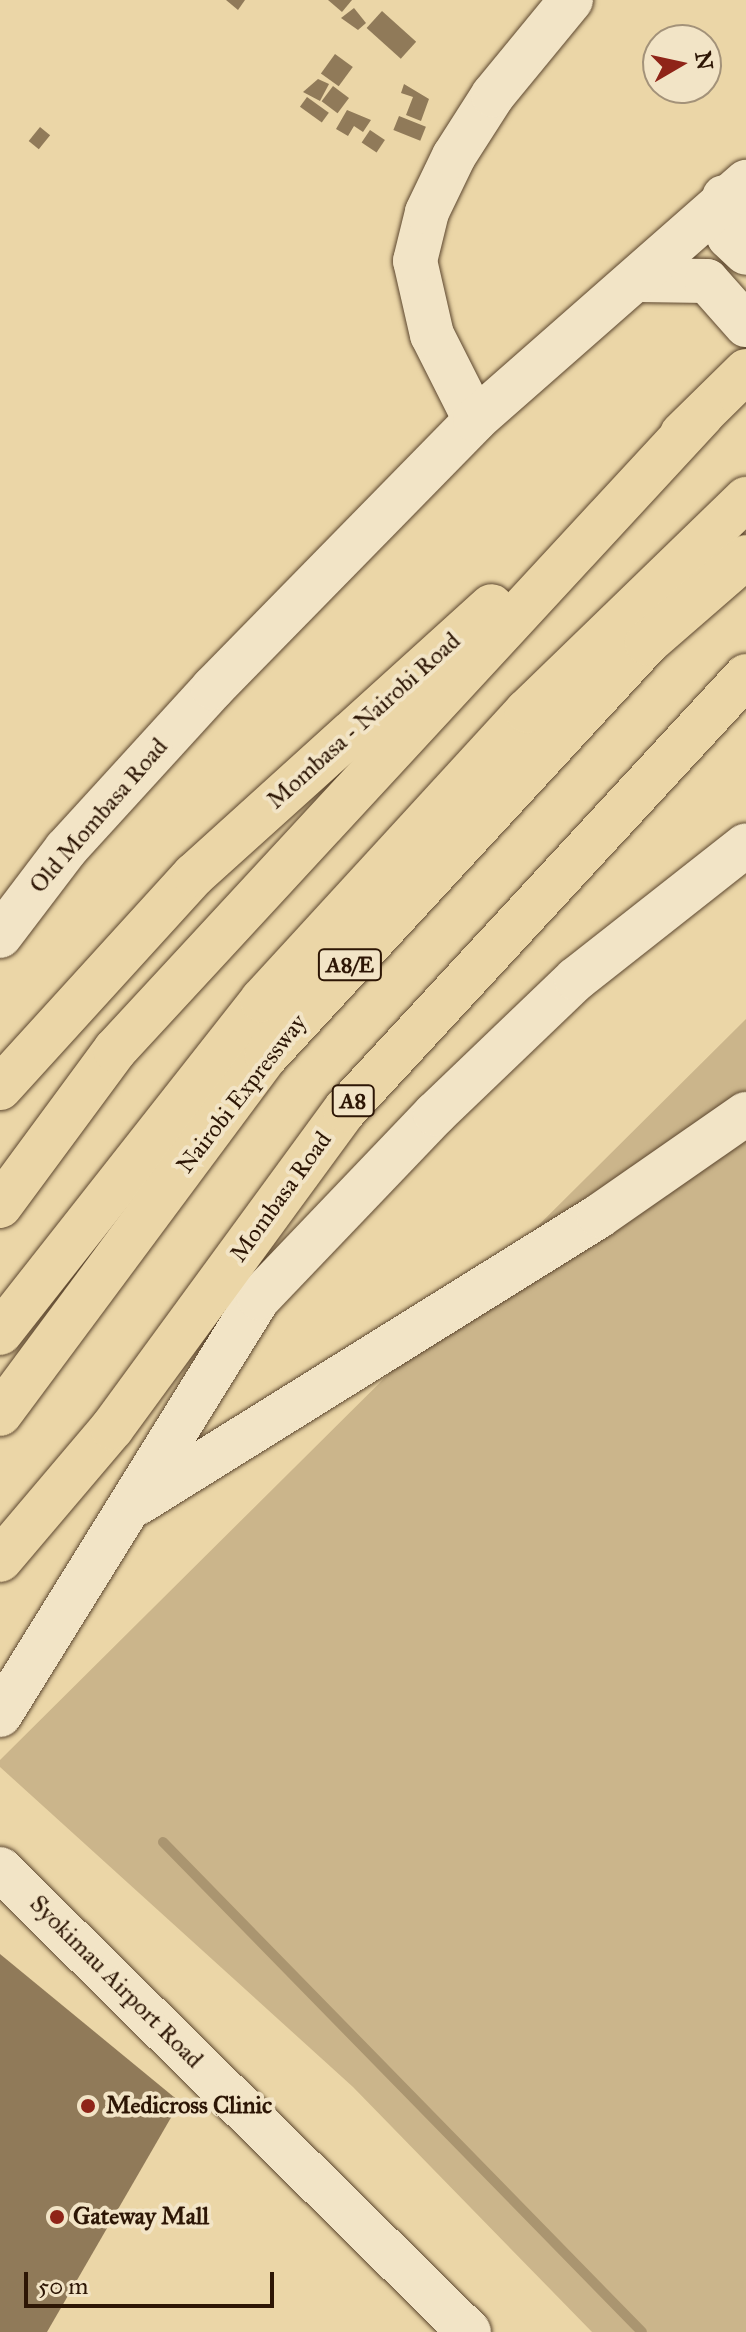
<!DOCTYPE html>
<style>
body{margin:0}
#map{position:relative;width:746px;height:2332px;overflow:hidden;background:#ebd6a7;font-family:"IM FELL Great Primer",serif}
div>[style]{position:absolute}
.green>*{inset:0;background:#cbb58b}
.stream>*{height:10px;margin:-5px;padding:0 5px;transform-origin:5px;border-radius:5px;background:#aa9570}
.building>*{inset:0;background:#907a59;transform-origin:0 0}
.roads{filter:drop-shadow(0 0 2px #5c462e) drop-shadow(0 0 2px #5c462e)}
.minor>*{height:44px;margin:-22px;padding:0 22px;transform-origin:22px;border-radius:22px;background:#f2e4c6}
.highway>*{height:44px;margin:-22px;padding:0 22px;transform-origin:22px;border-radius:22px;background:#ebd6a7}
.dots>*{width:22px;height:22px;translate:-50% -50%;box-sizing:border-box;border:4px solid #f2e4c6;border-radius:50%}
span{translate:-50% -50%;white-space:nowrap;text-align:center;line-height:1.15;-webkit-text-stroke:8px #f2e4c6;paint-order:stroke}
.shield-label span{padding:2px 6px;background:#f2e4c6;border:2px solid;border-radius:6px;-webkit-text-stroke-width:0}
.shield-label{font-size:22px;color:#2d1605;font-weight:700}
.street-label{font-size:24px;color:#2d1605}
.poi-label{font-size:24px;color:#2d1605;font-weight:700}
.left{translate:0 -50%;text-align:left}
.north{position:absolute;left:642px;top:24px;width:80px;height:80px;box-sizing:border-box;background:#f2e4c6;border:2px solid #a39279;border-radius:50%;rotate:81deg;font-size:22px;font-weight:700;line-height:32px;text-align:center;color:#2d1605}
.north::after{content:'';display:block;margin:auto;width:28px;height:36px;background:#8f2418;clip-path:polygon(50% 0,100% 100%,50% 72%,0 100%)}
.scale{position:absolute;left:24px;top:2272px;width:250px;height:36px;box-sizing:border-box;border:4px solid #2d1605;border-top:0;padding-left:10px;font-size:24px;line-height:28px;white-space:nowrap;color:#2d1605;-webkit-text-stroke:6px #f2e4c6;paint-order:stroke}
</style>
<div id="map">
<div class="green">
<div style="clip-path:polygon(746px 1019px,746px 2332px,592px 2332px,353px 2087px,0 1767px,0 1760px)"></div>
</div>
<div class="stream">
<div style="left:163px;top:1842px;width:685px;rotate:45.65deg"></div>
</div>
<div class="building">
<div style="clip-path:polygon(226px 0,245px 0,238px 10px)"></div>
<div style="clip-path:polygon(328px 0,352px 0,342px 12px)"></div>
<div style="clip-path:polygon(354px 8px,366px 23px,358px 30px,341px 18px)"></div>
<div style="left:382px;top:11px;width:46px;height:23px;rotate:42deg"></div>
<div style="left:335px;top:54px;width:22px;height:24px;rotate:36deg"></div>
<div style="clip-path:polygon(318px 79px,329px 84px,320px 101px,303px 92px)"></div>
<div style="clip-path:polygon(404px 84px,429px 99px,421px 121px,406px 115px,413px 97px,401px 93px)"></div>
<div style="left:333px;top:86px;width:20px;height:19px;rotate:37deg"></div>
<div style="left:307px;top:97px;width:27px;height:12px;rotate:36deg"></div>
<div style="clip-path:polygon(347px 110px,371px 120px,363px 132px,354px 126px,348px 136px,336px 129px)"></div>
<div style="left:399px;top:116px;width:29px;height:15px;rotate:22deg"></div>
<div style="left:40px;top:127px;width:13px;height:18px;rotate:39deg"></div>
<div style="left:370px;top:130px;width:18px;height:15px;rotate:34deg"></div>
<div style="clip-path:polygon(0 1954px,180px 2102px,47px 2332px,0 2332px)"></div>
</div>
<div class="roads">
<div class="minor">
<div style="left:724px;top:197px;width:40px;rotate:82.9deg"></div>
<div style="left:729px;top:237px;width:23px;rotate:43deg"></div>
<div style="left:638px;top:280px;width:69px;rotate:0.8deg"></div>
<div style="left:707px;top:281px;width:59px;rotate:48.4deg"></div>
<div style="left:475px;top:420px;width:95px;rotate:-116.8deg"></div>
<div style="left:432px;top:335px;width:76px;rotate:-102.9deg"></div>
<div style="left:415px;top:261px;width:50px;rotate:-76.2deg"></div>
<div style="left:427px;top:212px;width:62px;rotate:-64.3deg"></div>
<div style="left:454px;top:156px;width:72px;rotate:-57.4deg"></div>
<div style="left:493px;top:95px;width:123px;rotate:-50.6deg"></div>
<div style="left:0;top:936px;width:109px;rotate:-52.8deg"></div>
<div style="left:66px;top:849px;width:218px;rotate:-47.6deg"></div>
<div style="left:213px;top:688px;width:375px;rotate:-45.6deg"></div>
<div style="left:475px;top:420px;width:361px;rotate:-41.3deg"></div>
<div style="left:138px;top:1503px;width:543px;rotate:-31.9deg"></div>
<div style="left:599px;top:1216px;width:179px;rotate:-34.8deg"></div>
<div style="left:0;top:1715px;width:491px;rotate:-58.2deg"></div>
<div style="left:259px;top:1298px;width:255px;rotate:-46.3deg"></div>
<div style="left:435px;top:1114px;width:195px;rotate:-43.8deg"></div>
<div style="left:576px;top:979px;width:216px;rotate:-38.2deg"></div>
<div style="left:0;top:1869px;width:659px;rotate:44.63deg"></div>
</div>
<div class="highway">
<div style="left:682px;top:434px;width:90px;rotate:-44.5deg"></div>
<div style="left:0;top:1088px;width:288px;rotate:-47.7deg"></div>
<div style="left:194px;top:875px;width:401px;rotate:-42.1deg"></div>
<div style="left:0;top:1206px;width:194px;rotate:-53.6deg"></div>
<div style="left:115px;top:1050px;width:865px;rotate:-47.25deg"></div>
<div style="left:0;top:1333px;width:424px;rotate:-51.8deg"></div>
<div style="left:262px;top:1000px;width:392px;rotate:-47.5deg"></div>
<div style="left:527px;top:711px;width:305px;rotate:-44.1deg"></div>
<div style="left:0;top:1414px;width:447px;rotate:-53.4deg"></div>
<div style="left:267px;top:1055px;width:560px;rotate:-47.31deg"></div>
<div style="left:647px;top:643px;width:131px;rotate:-41deg"></div>
<div style="left:0;top:1560px;width:173px;rotate:-49.7deg"></div>
<div style="left:112px;top:1428px;width:394px;rotate:-53.8deg"></div>
<div style="left:345px;top:1110px;width:591px;rotate:-47.26deg"></div>
</div>
</div>
<div class="dots">
<div style="left:88px;top:2106px;background:#8f2418"></div>
<div style="left:57px;top:2217px;background:#8f2418"></div>
</div>
<div class="shield-label">
<span style="left:350px;top:965px">A8/E</span>
<span style="left:353px;top:1101px">A8</span>
</div>
<div class="street-label">
<span style="left:364px;top:721px;rotate:-42deg">Mombasa - Nairobi Road</span>
<span style="left:99px;top:816px;rotate:-49deg">Old Mombasa Road</span>
<span style="left:242px;top:1094px;rotate:-52deg">Nairobi Expressway</span>
<span style="left:281px;top:1197px;rotate:-54deg">Mombasa Road</span>
<span style="left:116px;top:1982px;rotate:45deg">Syokimau Airport Road</span>
</div>
<div class="poi-label">
<span class="left" style="left:106px;top:2106px">Medicross Clinic</span>
<span class="left" style="left:73px;top:2217px">Gateway Mall</span>
</div>
<div class="north">N</div>
<div class="scale">50 m</div>
</div>
